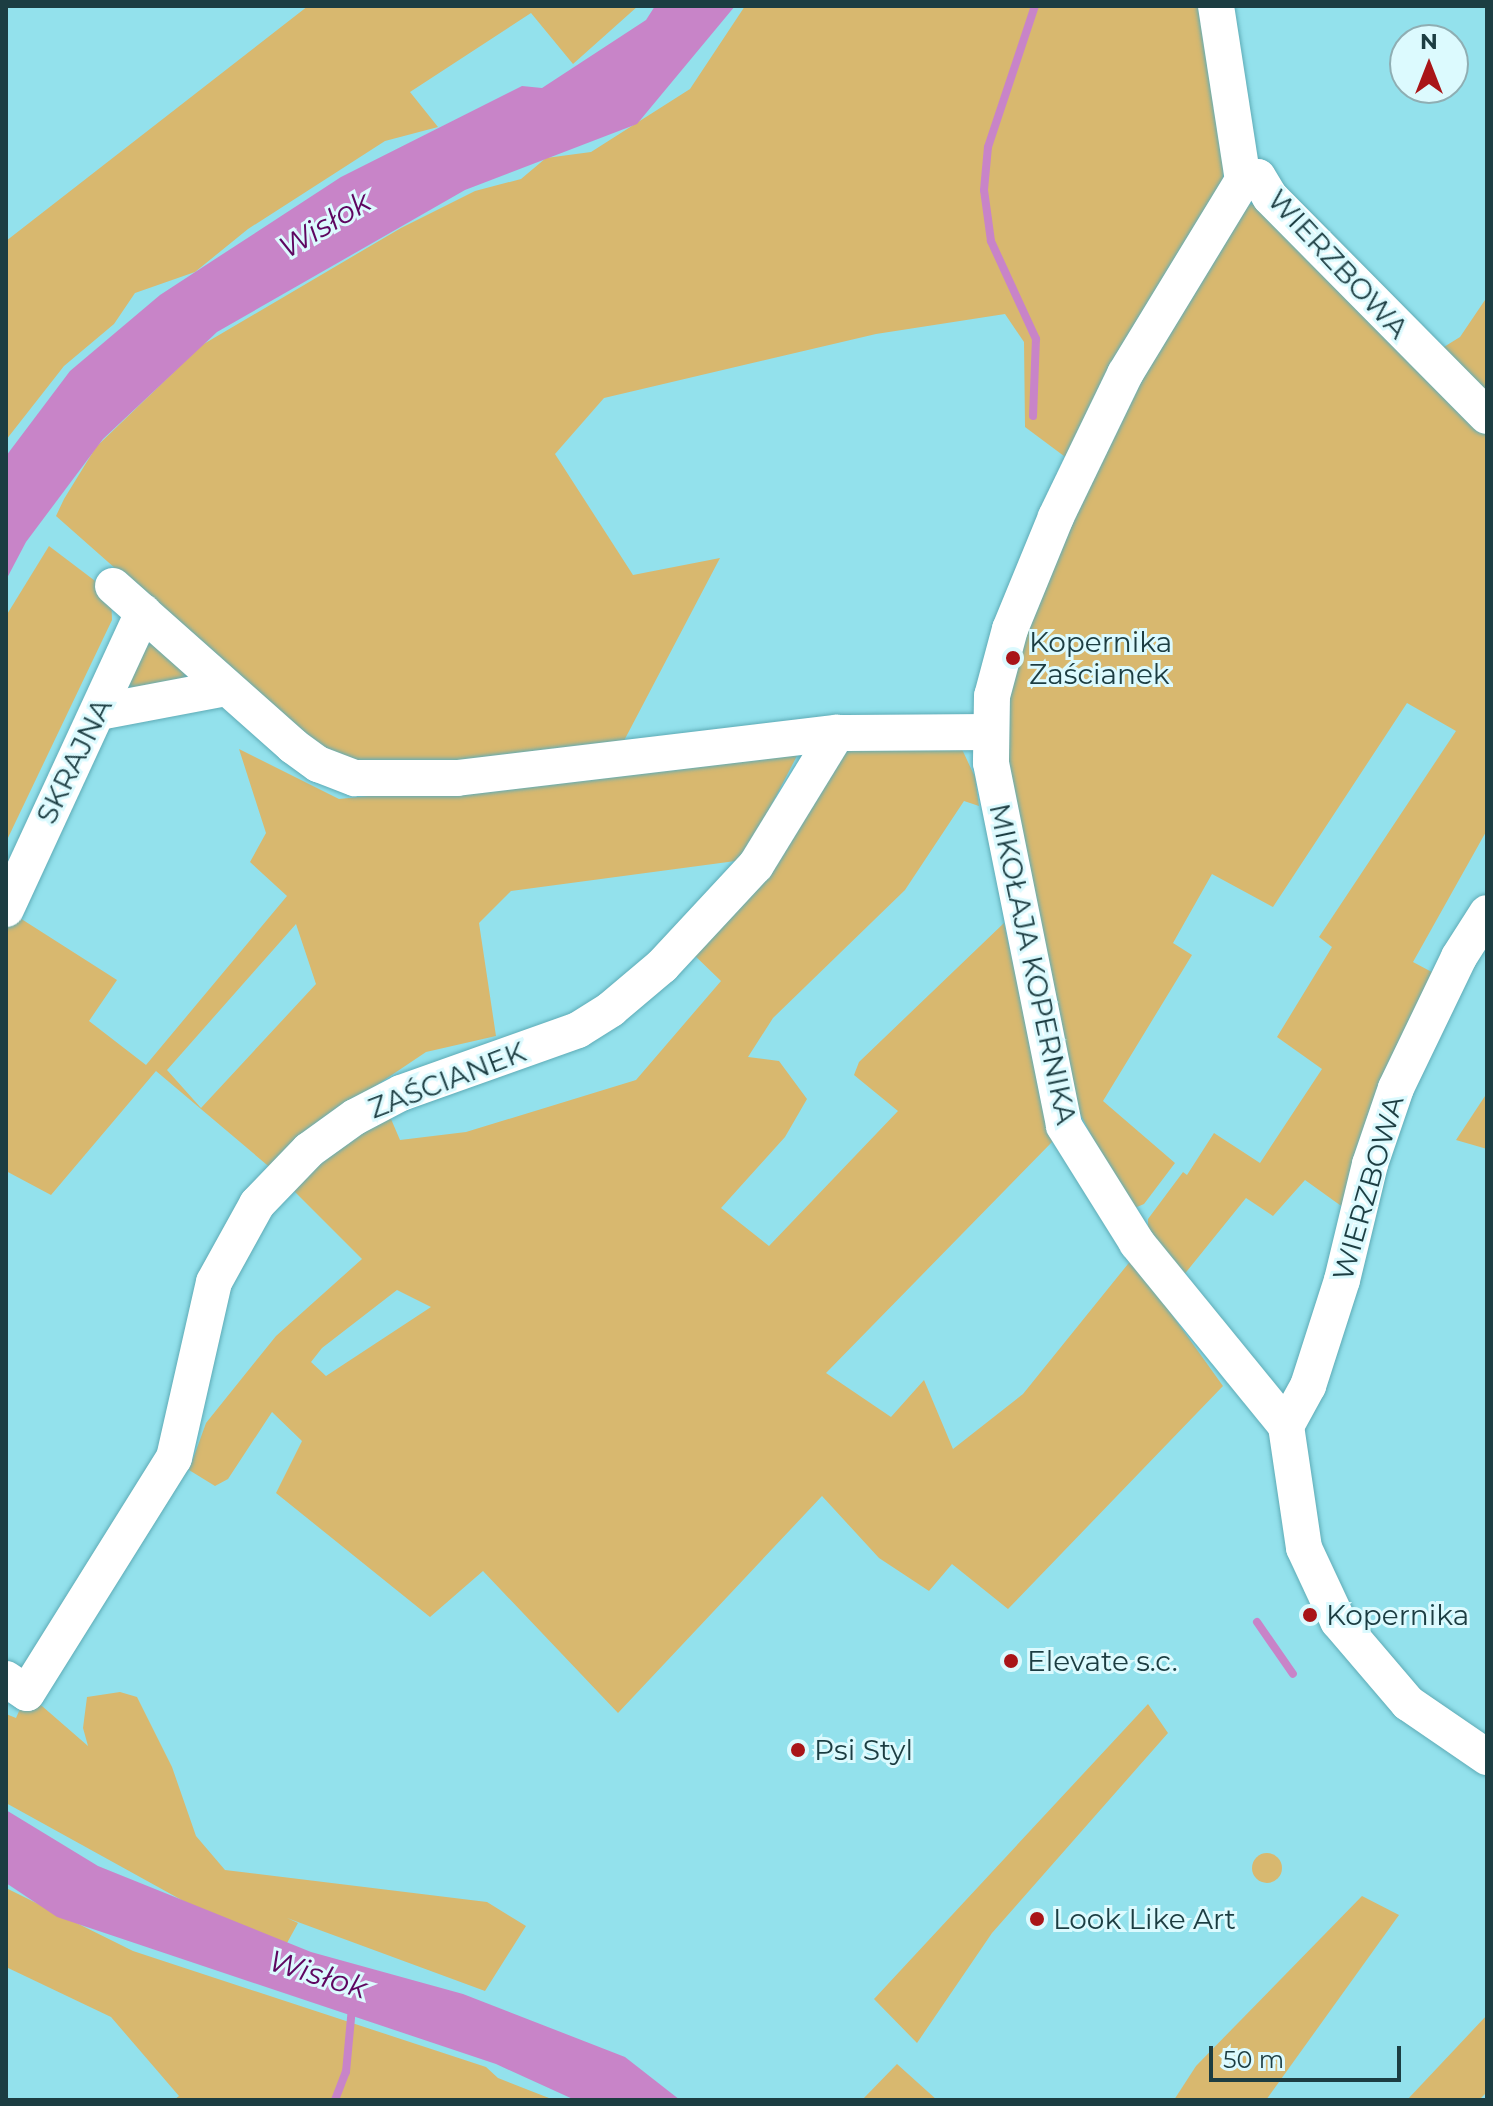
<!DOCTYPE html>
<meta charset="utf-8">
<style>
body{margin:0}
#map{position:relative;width:1493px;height:2106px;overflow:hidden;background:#93e1ec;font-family:Montserrat,sans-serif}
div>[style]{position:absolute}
.green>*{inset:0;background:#d8b86f}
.round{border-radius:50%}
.water>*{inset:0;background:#c884c8}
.stream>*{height:8px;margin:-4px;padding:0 4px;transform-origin:4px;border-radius:4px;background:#c884c8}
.roads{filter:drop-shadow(0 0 2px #5eabb6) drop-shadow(0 0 2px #5eabb6)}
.minor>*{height:36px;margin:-18px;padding:0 18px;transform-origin:18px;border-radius:18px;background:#fff}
.dots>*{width:22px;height:22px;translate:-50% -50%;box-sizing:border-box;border:4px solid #dcfafe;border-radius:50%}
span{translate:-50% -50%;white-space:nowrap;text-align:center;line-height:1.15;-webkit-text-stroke:6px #dcfafe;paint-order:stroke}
.street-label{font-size:28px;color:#1c3d42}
.poi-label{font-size:28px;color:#1c3d42}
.left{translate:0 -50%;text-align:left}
.water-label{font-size:30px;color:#5e0660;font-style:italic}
.frame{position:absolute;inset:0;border:8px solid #1c3d42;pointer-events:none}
.north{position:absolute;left:1389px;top:24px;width:80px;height:80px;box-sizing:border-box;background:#dcfafe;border:2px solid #8faeb3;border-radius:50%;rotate:0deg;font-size:22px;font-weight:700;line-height:32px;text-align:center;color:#1c3d42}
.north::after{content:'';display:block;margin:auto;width:28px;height:36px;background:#a91518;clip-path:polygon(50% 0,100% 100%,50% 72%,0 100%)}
.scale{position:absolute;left:1209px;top:2046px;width:192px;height:36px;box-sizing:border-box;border:4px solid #1c3d42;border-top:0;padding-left:10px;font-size:24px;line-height:28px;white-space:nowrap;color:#1c3d42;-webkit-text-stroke:6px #dcfafe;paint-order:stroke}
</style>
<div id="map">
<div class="green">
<div style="clip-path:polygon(308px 6px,638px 6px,573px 64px,531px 13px,410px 92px,438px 127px,385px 141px,248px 229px,195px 272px,135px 293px,114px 324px,64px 366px,6px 440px,6px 241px)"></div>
<div style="clip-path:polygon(745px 6px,1201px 6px,1226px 147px,1223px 179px,1068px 459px,1025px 427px,1024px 342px,1005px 314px,876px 334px,604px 398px,555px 454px,633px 575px,720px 558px,617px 754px,341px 768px,56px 516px,64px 499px,96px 447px,202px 345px,401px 228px,475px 191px,521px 179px,546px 158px,591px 152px,690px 89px)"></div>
<div style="clip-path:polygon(1260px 203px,1487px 434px,1487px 830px,1413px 962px,1443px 978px,1351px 1213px,1305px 1180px,1273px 1216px,1246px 1198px,1183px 1276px,1148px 1233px,1148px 1219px,1183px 1172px,1187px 1175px,1214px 1133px,1260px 1163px,1322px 1069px,1277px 1037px,1332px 947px,1319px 937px,1456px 731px,1407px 703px,1273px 907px,1212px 874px,1173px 943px,1192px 955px,1103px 1101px,1175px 1163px,1144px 1204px,1130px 1210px,1074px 1102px,1001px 742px,1021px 640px,1111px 425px,1246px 205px)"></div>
<div style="clip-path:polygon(1487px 297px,1487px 405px,1431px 355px,1460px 337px)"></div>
<div style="clip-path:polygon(49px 546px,111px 593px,112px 620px,6px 842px,6px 616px)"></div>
<div style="clip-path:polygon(141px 634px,199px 676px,121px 699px)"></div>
<div style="clip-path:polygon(evenodd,960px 745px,975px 777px,979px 806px,964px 801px,905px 890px,773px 1018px,748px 1057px,779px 1061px,807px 1099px,785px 1137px,721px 1208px,769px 1246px,898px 1111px,854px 1075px,859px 1062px,1004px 923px,1053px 1141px,826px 1373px,891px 1417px,924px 1380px,953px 1449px,1023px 1394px,1132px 1259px,1223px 1386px,1008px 1609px,952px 1564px,929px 1591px,879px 1558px,822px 1496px,618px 1713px,483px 1571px,430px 1617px,276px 1493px,302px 1441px,272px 1412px,228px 1479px,215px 1486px,189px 1470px,206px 1423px,276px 1336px,362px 1259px,287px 1184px,388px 1112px,400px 1140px,466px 1132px,636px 1080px,721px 981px,689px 950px,836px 751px,960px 745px,397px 1290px,431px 1307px,326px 1376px,311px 1362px,322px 1348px,397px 1290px)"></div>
<div style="clip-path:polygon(evenodd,239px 749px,339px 799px,799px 752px,743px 860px,511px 891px,479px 923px,496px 1036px,426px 1052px,362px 1095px,273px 1170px,156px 1071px,51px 1195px,6px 1171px,6px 928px,12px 913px,117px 980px,89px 1021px,146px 1065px,287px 896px,250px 862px,266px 833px,239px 749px,296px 924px,316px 984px,201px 1108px,167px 1070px,296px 924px)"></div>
<div style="clip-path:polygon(1487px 1093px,1487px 1149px,1456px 1140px)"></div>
<div style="clip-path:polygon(120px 1692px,137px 1697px,172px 1767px,196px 1836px,225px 1870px,487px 1902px,526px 1926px,485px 1991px,287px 1918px,298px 1923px,287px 1943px,216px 1919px,6px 1803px,6px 1714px,16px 1718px,27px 1693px,88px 1746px,83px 1728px,87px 1697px)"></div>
<div style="clip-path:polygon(1148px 1704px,1168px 1733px,992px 1933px,917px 2043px,874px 1999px)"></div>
<div class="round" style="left:1252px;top:1853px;width:30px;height:30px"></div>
<div style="clip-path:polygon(6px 1888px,133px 1951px,486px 2067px,498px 2078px,554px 2100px,174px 2100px,179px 2096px,111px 2017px,6px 1967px)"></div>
<div style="clip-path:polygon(1362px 1896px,1399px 1915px,1266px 2100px,1174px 2100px,1196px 2066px)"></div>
<div style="clip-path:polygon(1487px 2015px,1487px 2092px,1479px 2100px,1407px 2100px)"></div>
<div style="clip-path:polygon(897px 2064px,937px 2100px,862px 2100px)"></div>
</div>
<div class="water">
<div style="clip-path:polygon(655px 6px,735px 6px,637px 124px,465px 190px,217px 332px,103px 439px,26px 542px,6px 580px,6px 456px,70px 371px,160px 295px,341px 177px,522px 86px,542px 88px,646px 20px)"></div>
<div style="clip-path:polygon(6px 1810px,98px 1866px,311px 1952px,463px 1994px,625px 2057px,680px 2100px,575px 2100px,496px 2064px,57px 1917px,6px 1883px)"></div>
</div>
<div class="stream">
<div style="left:1033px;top:416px;width:77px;rotate:-87.8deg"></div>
<div style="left:1036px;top:339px;width:108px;rotate:-114.7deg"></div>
<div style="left:991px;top:241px;width:51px;rotate:-97.8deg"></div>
<div style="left:984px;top:190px;width:43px;rotate:-84.7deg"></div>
<div style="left:988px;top:147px;width:149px;rotate:-71.6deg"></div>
<div style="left:1257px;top:1622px;width:63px;rotate:55.3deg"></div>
<div style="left:335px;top:2100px;width:30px;rotate:-69deg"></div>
<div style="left:346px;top:2072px;width:65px;rotate:-84.7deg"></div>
</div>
<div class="roads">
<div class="minor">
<div style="left:1216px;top:6px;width:176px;rotate:81.2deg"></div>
<div style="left:1243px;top:180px;width:227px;rotate:121.3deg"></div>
<div style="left:1125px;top:374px;width:159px;rotate:115.8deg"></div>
<div style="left:1056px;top:517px;width:121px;rotate:112.3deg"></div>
<div style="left:1010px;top:629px;width:69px;rotate:105deg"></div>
<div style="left:992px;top:696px;width:67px;rotate:90.9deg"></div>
<div style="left:991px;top:763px;width:370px;rotate:78.6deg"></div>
<div style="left:1064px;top:1126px;width:138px;rotate:58deg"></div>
<div style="left:1137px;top:1243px;width:236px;rotate:50.8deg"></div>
<div style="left:1286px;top:1426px;width:123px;rotate:81.6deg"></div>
<div style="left:1304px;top:1548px;width:81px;rotate:65deg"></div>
<div style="left:1338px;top:1621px;width:108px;rotate:49.5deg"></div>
<div style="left:1408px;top:1703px;width:96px;rotate:34.4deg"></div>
<div style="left:1243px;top:180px;width:15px;rotate:-11deg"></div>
<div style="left:1258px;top:177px;width:23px;rotate:59deg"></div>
<div style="left:1270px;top:197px;width:308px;rotate:45.3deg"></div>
<div style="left:113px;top:586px;width:241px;rotate:41.6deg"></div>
<div style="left:293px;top:746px;width:31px;rotate:36deg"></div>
<div style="left:318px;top:764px;width:40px;rotate:21deg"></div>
<div style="left:355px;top:778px;width:102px"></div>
<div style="left:457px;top:778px;width:383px;rotate:-6.8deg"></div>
<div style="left:837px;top:733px;width:151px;rotate:-0.4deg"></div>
<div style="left:99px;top:712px;width:129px;rotate:-10.7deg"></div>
<div style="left:6px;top:909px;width:327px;rotate:-65.2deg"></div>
<div style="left:1286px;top:1426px;width:46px;rotate:-61.2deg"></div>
<div style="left:1308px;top:1386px;width:111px;rotate:-72.2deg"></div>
<div style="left:1342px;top:1280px;width:119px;rotate:-76.4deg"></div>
<div style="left:1370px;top:1164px;width:80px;rotate:-71.1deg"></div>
<div style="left:1396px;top:1088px;width:145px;rotate:-64.3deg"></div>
<div style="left:1459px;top:957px;width:52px;rotate:-57.5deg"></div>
<div style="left:6px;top:1679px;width:25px;rotate:34deg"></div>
<div style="left:27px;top:1693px;width:277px;rotate:-58deg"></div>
<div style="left:174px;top:1458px;width:180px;rotate:-77.2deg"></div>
<div style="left:214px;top:1282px;width:89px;rotate:-61.1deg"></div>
<div style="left:257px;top:1204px;width:75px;rotate:-46.1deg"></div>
<div style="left:309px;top:1150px;width:57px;rotate:-35.7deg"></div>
<div style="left:355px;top:1117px;width:52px;rotate:-27.6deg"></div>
<div style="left:401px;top:1093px;width:188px;rotate:-19.6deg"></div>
<div style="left:578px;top:1030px;width:39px;rotate:-32deg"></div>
<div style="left:611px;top:1009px;width:67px;rotate:-40.1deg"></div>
<div style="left:662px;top:966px;width:138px;rotate:-47.1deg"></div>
<div style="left:756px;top:865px;width:155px;rotate:-58.5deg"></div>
</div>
</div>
<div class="dots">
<div style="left:1013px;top:658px;background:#a91518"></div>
<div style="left:1310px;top:1615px;background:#a91518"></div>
<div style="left:1011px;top:1661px;background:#a91518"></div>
<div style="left:798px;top:1750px;background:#a91518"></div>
<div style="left:1037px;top:1919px;background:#a91518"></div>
</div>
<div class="street-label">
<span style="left:1338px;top:264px;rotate:47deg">WIERZBOWA</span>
<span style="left:74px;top:761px;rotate:-64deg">SKRAJNA</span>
<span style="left:1033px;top:964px;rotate:78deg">MIKOŁAJA KOPERNIKA</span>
<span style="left:447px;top:1080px;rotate:-21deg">ZAŚCIANEK</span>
<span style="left:1368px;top:1188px;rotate:-74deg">WIERZBOWA</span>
</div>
<div class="poi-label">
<span class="left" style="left:1029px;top:658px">Kopernika<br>Zaścianek</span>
<span class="left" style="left:1326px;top:1615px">Kopernika</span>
<span class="left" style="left:1027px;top:1661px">Elevate s.c.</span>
<span class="left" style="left:814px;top:1750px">Psi Styl</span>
<span class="left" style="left:1053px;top:1919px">Look Like Art</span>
</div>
<div class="water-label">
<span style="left:325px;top:225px;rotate:-31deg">Wisłok</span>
<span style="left:318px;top:1975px;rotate:17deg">Wisłok</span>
</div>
<div class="frame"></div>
<div class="north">N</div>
<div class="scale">50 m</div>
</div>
